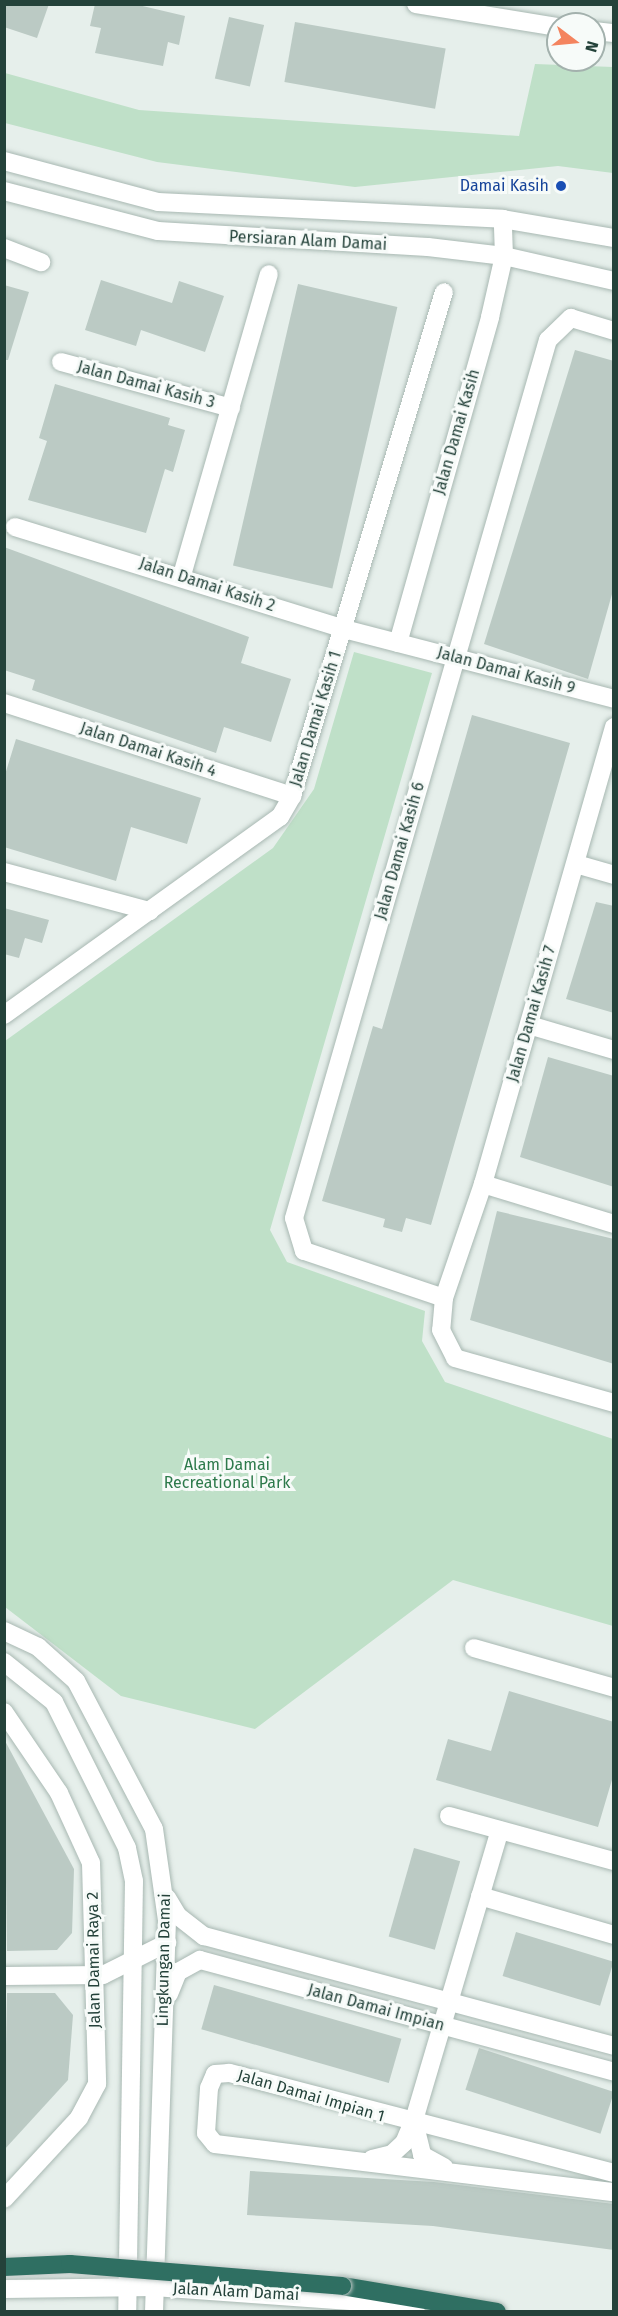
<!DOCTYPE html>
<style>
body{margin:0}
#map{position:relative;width:618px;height:2316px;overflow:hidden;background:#e6efeb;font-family:"Fira Sans",sans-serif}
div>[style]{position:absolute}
.green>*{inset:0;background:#bfe0c8}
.building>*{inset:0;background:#bbcac4;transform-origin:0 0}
.roads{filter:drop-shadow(0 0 2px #a8b8b2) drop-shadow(0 0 2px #a8b8b2)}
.street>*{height:18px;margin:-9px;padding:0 9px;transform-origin:9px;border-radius:9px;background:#fff}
.secondary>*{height:18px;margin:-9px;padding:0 9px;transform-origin:9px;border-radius:9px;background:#fff}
.highway>*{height:18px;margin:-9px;padding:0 9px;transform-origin:9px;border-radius:9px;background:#2f6f62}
.bridges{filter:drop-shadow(0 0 2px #c2cac8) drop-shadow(0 0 2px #c2cac8)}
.highway-bridge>*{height:18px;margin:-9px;padding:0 9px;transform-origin:9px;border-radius:9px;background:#2f6f62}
.dots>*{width:16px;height:16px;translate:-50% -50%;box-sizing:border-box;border:3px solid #f7fbf9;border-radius:50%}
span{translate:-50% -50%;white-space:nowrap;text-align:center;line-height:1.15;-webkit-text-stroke:6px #f7fbf9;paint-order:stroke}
.transit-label{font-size:16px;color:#164399}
.right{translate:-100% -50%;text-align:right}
.street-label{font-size:16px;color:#24423a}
.park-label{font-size:16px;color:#2d7a4b}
.frame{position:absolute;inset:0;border:6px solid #24423a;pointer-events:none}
.north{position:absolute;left:546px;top:12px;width:60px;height:60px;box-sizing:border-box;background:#f7fbf9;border:2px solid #a3b1ad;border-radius:50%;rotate:106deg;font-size:16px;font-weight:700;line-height:24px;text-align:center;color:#24423a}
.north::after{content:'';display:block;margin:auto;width:21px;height:27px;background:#f4845f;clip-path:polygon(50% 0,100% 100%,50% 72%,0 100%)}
</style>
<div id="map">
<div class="green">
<div style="clip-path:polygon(535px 64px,613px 67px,613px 173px,558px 166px,355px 187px,157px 162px,5px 123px,5px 73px,139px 110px,519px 136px)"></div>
<div style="clip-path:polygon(354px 652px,432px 673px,270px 1230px,287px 1262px,425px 1311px,422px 1341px,445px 1382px,613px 1439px,613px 1626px,453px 1580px,255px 1729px,121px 1696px,5px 1607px,5px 1041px,273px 848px,314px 789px)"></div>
</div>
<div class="building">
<div style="clip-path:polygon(4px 4px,49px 4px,37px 38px,4px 27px)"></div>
<div style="clip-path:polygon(95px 4px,134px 4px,185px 16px,179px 45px,168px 42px,163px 66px,95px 53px,101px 28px,90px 26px)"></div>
<div style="left:229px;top:17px;width:36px;height:63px;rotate:13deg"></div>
<div style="left:295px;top:22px;width:153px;height:61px;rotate:10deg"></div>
<div style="clip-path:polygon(101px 280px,172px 303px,179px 281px,224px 296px,205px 352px,141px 330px,136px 346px,85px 330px)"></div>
<div style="left:298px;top:284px;width:102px;height:289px;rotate:13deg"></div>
<div style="clip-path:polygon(4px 285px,29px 292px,8px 360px,4px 360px)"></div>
<div style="clip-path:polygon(575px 350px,614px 361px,614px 587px,588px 679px,484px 644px)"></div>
<div style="clip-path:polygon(55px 384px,170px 418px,168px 425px,185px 430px,173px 472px,165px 469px,146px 533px,28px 500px,47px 441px,39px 438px)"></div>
<div style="clip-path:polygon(4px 547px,249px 637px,241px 663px,291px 679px,271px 742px,224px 727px,216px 753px,32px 690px,35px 680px,4px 670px)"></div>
<div style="clip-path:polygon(472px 715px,570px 743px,431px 1225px,406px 1218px,402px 1232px,383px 1227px,385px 1219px,322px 1201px,373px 1026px,382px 1029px)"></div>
<div style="clip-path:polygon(16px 739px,201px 798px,187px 844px,131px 827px,116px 881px,4px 847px,4px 778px)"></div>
<div style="clip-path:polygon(596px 902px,614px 906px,614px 1013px,566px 999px)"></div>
<div style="clip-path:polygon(4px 908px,49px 920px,42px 943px,25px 938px,19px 958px,4px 954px)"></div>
<div style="clip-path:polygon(548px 1057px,614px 1076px,614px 1187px,520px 1157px)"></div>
<div style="clip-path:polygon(497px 1211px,614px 1239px,614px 1364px,470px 1320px)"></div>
<div style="clip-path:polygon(509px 1691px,614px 1722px,614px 1773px,598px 1827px,436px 1780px,448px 1739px,491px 1751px)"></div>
<div style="clip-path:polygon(4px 1739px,74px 1869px,72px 1933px,57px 1950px,7px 1951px)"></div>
<div style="left:414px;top:1848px;width:48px;height:92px;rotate:16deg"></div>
<div style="left:516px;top:1932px;width:102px;height:46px;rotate:17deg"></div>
<div style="left:214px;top:1985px;width:195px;height:46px;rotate:16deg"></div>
<div style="clip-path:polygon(7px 1993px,55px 1993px,73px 2015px,68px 2080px,4px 2150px)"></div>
<div style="left:479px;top:2048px;width:142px;height:44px;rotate:18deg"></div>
<div style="clip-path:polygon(250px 2171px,434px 2182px,614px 2204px,614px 2250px,433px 2226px,247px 2215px)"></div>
</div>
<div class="roads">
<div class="street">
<div style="left:416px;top:4px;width:144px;rotate:9.2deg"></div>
<div style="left:594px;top:31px;width:20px;rotate:6deg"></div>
<div style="left:4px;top:248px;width:40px;rotate:21deg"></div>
<div style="left:61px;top:362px;width:176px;rotate:15.1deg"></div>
<div style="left:15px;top:527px;width:344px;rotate:17.2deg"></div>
<div style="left:344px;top:629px;width:279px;rotate:14.5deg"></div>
<div style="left:182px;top:575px;width:313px;rotate:-73.9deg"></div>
<div style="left:398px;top:643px;width:339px;rotate:-74.2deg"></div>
<div style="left:490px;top:317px;width:63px;rotate:-77.1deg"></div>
<div style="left:504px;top:256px;width:37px;rotate:-92deg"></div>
<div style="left:4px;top:703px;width:303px;rotate:17.9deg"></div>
<div style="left:614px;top:727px;width:475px;rotate:106deg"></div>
<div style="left:483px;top:1184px;width:120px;rotate:108.9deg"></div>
<div style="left:444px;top:1298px;width:32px;rotate:95deg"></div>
<div style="left:441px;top:1330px;width:31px;rotate:63deg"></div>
<div style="left:455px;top:1358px;width:165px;rotate:15.8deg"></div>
<div style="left:576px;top:864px;width:40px;rotate:16deg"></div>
<div style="left:4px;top:872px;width:151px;rotate:15deg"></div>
<div style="left:4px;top:1015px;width:340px;rotate:-35.7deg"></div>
<div style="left:280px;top:817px;width:24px;rotate:-60deg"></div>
<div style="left:292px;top:796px;width:526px;rotate:-73.22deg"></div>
<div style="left:529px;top:1025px;width:89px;rotate:16.4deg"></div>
<div style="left:483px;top:1184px;width:137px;rotate:17deg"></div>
<div style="left:444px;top:1298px;width:148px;rotate:-161.4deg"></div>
<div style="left:304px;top:1251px;width:34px;rotate:-107deg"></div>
<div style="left:294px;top:1218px;width:914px;rotate:-73.87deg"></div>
<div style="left:548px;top:340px;width:32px;rotate:-44deg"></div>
<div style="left:571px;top:318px;width:45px;rotate:16.8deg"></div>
<div style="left:4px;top:1631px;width:38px;rotate:25deg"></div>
<div style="left:38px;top:1647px;width:51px;rotate:41.8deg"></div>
<div style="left:76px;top:1681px;width:167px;rotate:62.2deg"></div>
<div style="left:154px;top:1829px;width:92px;rotate:81.9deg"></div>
<div style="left:167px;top:1920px;width:392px;rotate:91.9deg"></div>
<div style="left:474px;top:1648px;width:146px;rotate:15.9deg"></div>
<div style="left:4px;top:1662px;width:64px;rotate:38.7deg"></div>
<div style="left:54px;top:1702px;width:163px;rotate:63.4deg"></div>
<div style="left:127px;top:1848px;width:34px;rotate:78deg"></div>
<div style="left:134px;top:1881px;width:431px;rotate:90.9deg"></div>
<div style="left:4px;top:1712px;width:98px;rotate:55.8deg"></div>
<div style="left:59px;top:1793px;width:77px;rotate:65.4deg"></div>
<div style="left:91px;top:1863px;width:221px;rotate:88.4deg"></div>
<div style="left:97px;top:2084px;width:38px;rotate:118deg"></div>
<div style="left:79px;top:2118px;width:110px;rotate:132.8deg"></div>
<div style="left:449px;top:1816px;width:171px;rotate:15.3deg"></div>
<div style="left:480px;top:1896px;width:140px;rotate:16.2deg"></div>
<div style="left:167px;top:1898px;width:21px;rotate:59deg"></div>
<div style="left:178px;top:1916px;width:33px;rotate:38deg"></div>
<div style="left:204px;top:1936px;width:424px;rotate:15deg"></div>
<div style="left:4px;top:1976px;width:99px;rotate:-0.6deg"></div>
<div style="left:103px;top:1975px;width:72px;rotate:-26.6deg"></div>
<div style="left:169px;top:1994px;width:24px;rotate:-68deg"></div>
<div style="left:178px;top:1972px;width:25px;rotate:-29deg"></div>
<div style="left:200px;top:1960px;width:429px;rotate:15.1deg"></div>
<div style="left:414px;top:2122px;width:34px;rotate:76deg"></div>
<div style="left:422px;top:2155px;width:25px;rotate:29deg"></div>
<div style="left:372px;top:2159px;width:21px;rotate:-14deg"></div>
<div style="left:392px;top:2154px;width:16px;rotate:-43deg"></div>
<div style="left:404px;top:2143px;width:25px;rotate:-67deg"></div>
<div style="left:414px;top:2120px;width:302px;rotate:-73.5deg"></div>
<div style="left:614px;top:2173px;width:398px;rotate:-165.4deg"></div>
<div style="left:229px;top:2073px;width:14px;rotate:176deg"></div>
<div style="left:215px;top:2074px;width:15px;rotate:113deg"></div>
<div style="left:209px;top:2088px;width:45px;rotate:93.8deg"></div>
<div style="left:206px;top:2133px;width:14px;rotate:51deg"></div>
<div style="left:215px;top:2144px;width:402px;rotate:6.9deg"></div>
</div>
<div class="secondary">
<div style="left:4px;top:161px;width:159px;rotate:14.9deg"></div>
<div style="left:158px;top:202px;width:345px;rotate:2.8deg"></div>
<div style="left:503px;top:219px;width:113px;rotate:9.7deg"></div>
<div style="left:4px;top:191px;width:159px;rotate:14.6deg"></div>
<div style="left:158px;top:231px;width:270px;rotate:3.4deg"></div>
<div style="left:428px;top:247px;width:77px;rotate:6.8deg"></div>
<div style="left:504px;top:256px;width:113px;rotate:12.8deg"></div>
<div style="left:4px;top:2289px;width:150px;rotate:-0.8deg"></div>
<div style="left:154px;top:2287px;width:263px;rotate:4.1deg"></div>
</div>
<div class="highway">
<div style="left:342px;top:2286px;width:157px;rotate:9.5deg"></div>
</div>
</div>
<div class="bridges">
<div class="highway-bridge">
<div style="left:4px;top:2267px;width:66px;rotate:-2.6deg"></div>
<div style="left:70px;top:2264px;width:273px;rotate:4.6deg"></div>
</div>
</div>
<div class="dots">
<div style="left:561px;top:186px;background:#1a4fb4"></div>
</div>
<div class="transit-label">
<span class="right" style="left:549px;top:186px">Damai Kasih</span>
</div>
<div class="street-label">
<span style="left:308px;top:241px;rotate:3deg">Persiaran Alam Damai</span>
<span style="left:146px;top:385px;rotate:15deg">Jalan Damai Kasih 3</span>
<span style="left:457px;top:432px;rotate:-74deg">Jalan Damai Kasih</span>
<span style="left:207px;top:585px;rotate:18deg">Jalan Damai Kasih 2</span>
<span style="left:506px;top:671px;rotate:15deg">Jalan Damai Kasih 9</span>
<span style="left:316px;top:719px;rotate:-73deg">Jalan Damai Kasih 1</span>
<span style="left:148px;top:750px;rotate:18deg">Jalan Damai Kasih 4</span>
<span style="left:400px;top:851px;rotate:-74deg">Jalan Damai Kasih 6</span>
<span style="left:532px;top:1014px;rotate:-74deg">Jalan Damai Kasih 7</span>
<span style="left:94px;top:1960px;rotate:-91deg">Jalan Damai Raya 2</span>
<span style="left:164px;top:1960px;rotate:-89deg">Lingkungan Damai</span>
<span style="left:376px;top:2008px;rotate:15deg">Jalan Damai Impian</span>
<span style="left:311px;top:2096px;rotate:16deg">Jalan Damai Impian 1</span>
<span style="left:236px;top:2292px;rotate:3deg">Jalan Alam Damai</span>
</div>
<div class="park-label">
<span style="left:227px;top:1474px">Alam Damai<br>Recreational Park</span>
</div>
<div class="frame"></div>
<div class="north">N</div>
</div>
